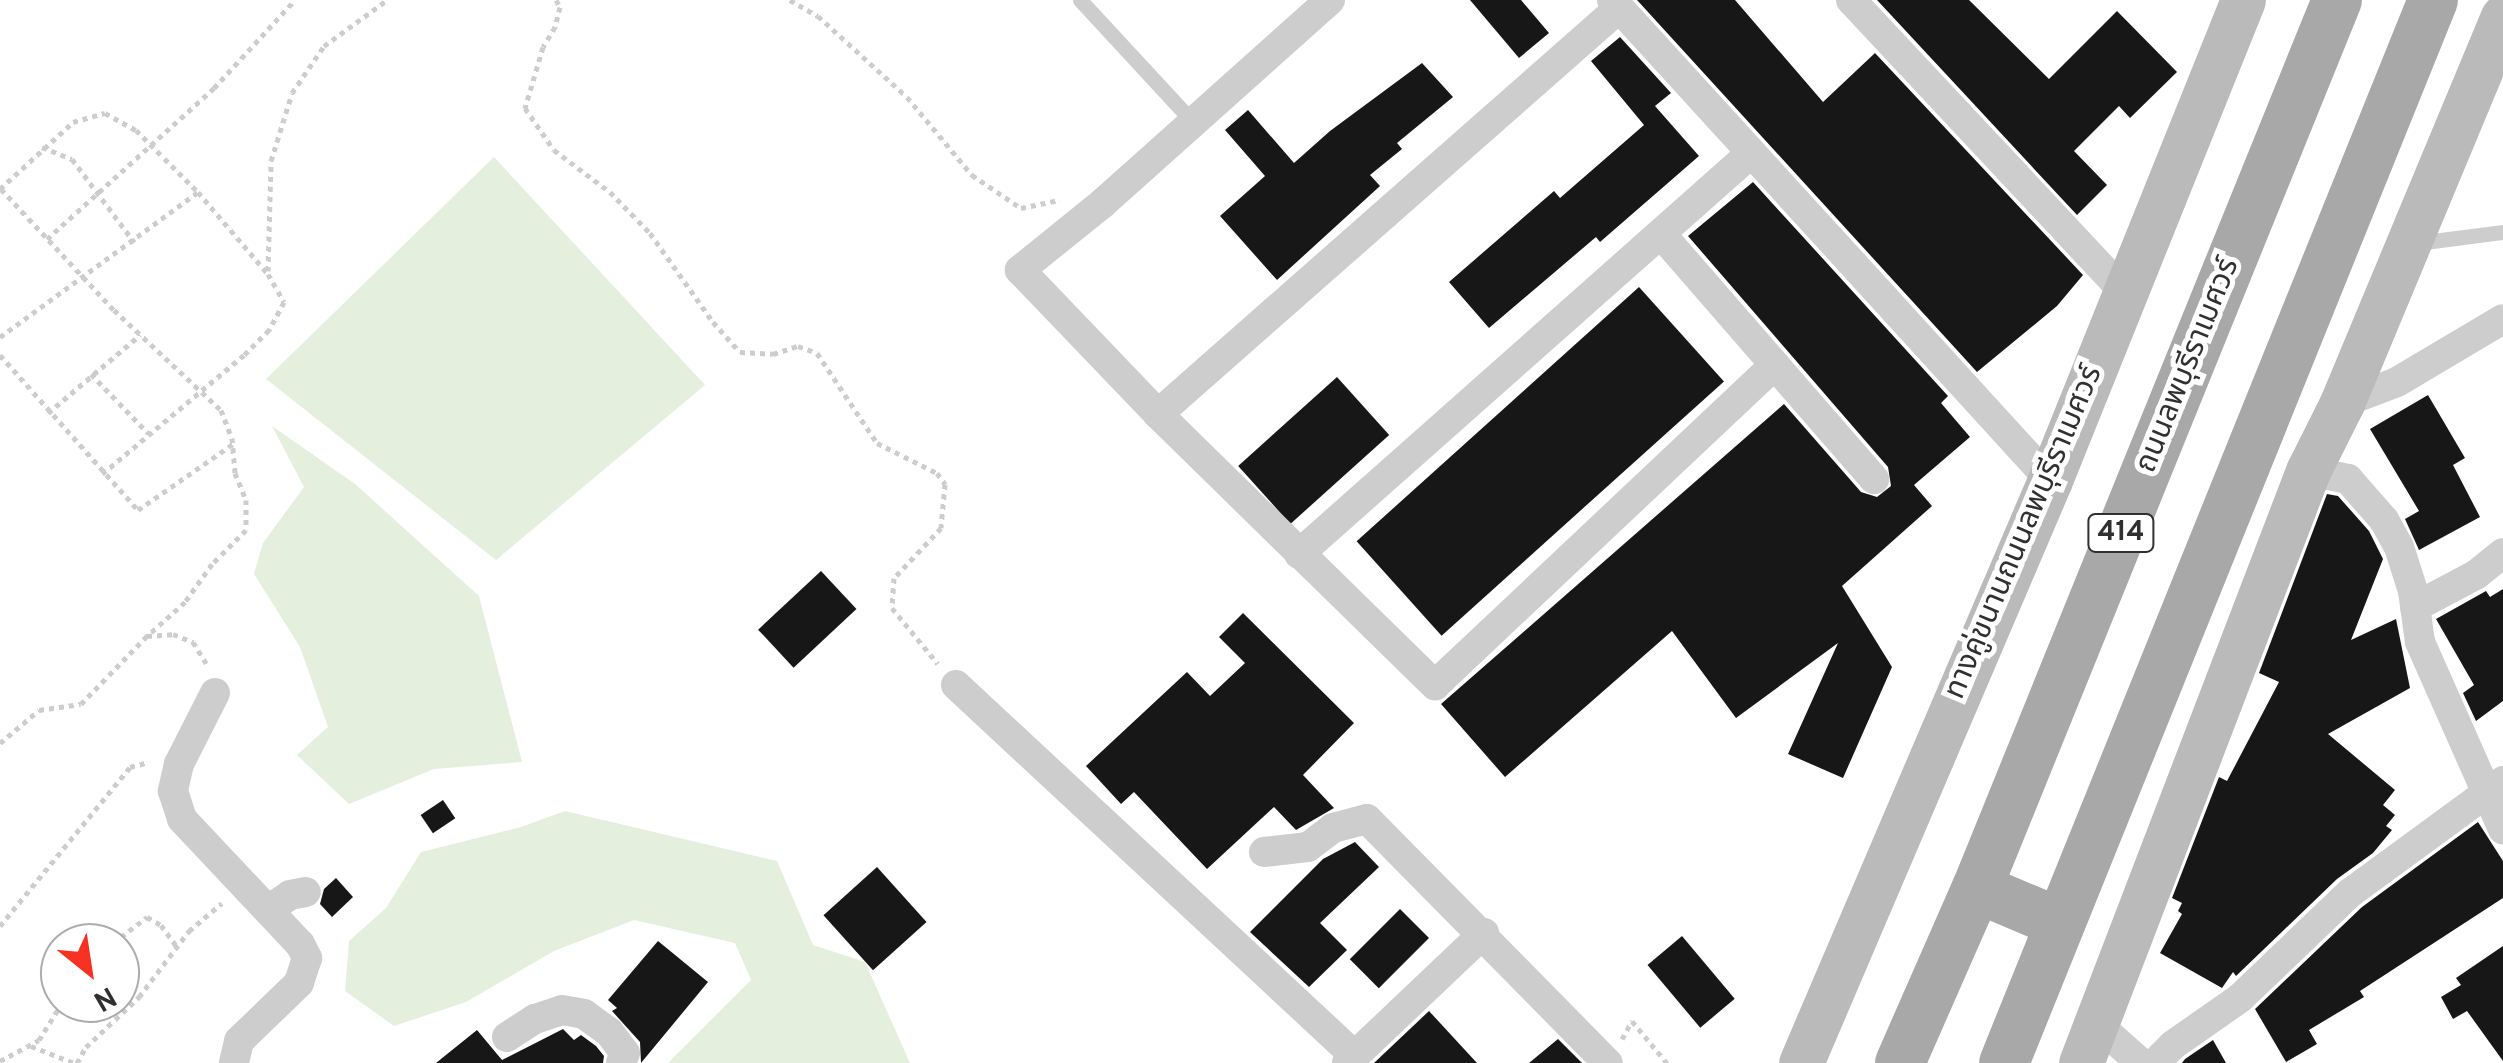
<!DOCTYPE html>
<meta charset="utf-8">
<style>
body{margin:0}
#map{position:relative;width:2503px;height:1063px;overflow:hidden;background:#fff;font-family:Overpass,"Noto Sans Thai",sans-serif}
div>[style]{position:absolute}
.green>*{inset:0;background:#e4efdd}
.building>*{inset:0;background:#171717;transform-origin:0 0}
.path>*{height:5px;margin-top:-2.5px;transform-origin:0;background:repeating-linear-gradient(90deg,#cdcdcd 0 5px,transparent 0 10px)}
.service>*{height:15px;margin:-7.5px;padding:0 7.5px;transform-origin:7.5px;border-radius:7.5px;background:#cdcdcd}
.minor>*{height:30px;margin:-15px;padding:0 15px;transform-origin:15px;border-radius:15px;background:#cdcdcd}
.secondary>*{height:45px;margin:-22.5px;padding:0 22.5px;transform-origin:22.5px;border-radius:22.5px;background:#bababa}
.primary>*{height:50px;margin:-25px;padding:0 25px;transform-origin:25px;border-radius:25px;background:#a8a8a8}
span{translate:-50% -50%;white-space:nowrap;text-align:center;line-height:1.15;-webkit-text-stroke:10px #fff;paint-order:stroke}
.shield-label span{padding:2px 8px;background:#fff;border:2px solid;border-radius:8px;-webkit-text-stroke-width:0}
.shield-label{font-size:28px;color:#303030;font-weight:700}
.street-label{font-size:30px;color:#303030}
.north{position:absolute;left:40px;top:923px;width:100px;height:100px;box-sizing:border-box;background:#fff;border:2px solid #acacac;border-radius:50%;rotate:150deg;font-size:28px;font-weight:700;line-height:40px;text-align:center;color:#303030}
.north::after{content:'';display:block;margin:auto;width:35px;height:45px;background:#f73223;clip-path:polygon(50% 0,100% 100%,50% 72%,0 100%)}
</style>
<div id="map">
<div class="green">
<div style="clip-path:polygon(494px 157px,705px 385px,496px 560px,266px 379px)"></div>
<div style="clip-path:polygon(272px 426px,355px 484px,479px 596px,522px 762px,434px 769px,349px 804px,297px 755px,328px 727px,300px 647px,254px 574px,263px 543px,304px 487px)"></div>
<div style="clip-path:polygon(565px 811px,777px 861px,813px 945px,865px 962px,910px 1063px,668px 1063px,751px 980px,735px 943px,634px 920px,554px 951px,466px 1002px,394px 1026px,345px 991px,349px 941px,386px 908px,421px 852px,521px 827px)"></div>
</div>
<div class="building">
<div style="clip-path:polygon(1470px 0,1521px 0,1549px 33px,1519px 58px)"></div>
<div style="clip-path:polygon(1637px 0,1735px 0,1823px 102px,1875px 53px,2083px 275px,2057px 306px,1977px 372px)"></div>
<div style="clip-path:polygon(1877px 0,1969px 0,2049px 79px,2117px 11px,2177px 72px,2130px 118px,2119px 106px,2074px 151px,2107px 185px,2077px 215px)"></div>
<div style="clip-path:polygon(1620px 37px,1671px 93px,1655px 106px,1699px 156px,1600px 242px,1596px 237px,1489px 328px,1449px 282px,1554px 191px,1560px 198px,1644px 125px,1591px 61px)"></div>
<div style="clip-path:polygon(1422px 63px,1453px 97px,1397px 143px,1402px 149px,1370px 175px,1380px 186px,1277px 280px,1220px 216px,1265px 176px,1225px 130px,1248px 110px,1294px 163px,1330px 131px)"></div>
<div style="clip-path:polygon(1753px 182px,1948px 396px,1941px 403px,1970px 437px,1914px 485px,1932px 506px,1842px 586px,1892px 667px,1843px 778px,1788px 754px,1838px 643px,1736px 718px,1672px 631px,1505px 777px,1441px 704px,1784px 404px,1861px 492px,1877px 497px,1891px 486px,1888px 467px,1688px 236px)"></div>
<div style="left:1639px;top:287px;width:127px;height:380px;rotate:48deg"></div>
<div style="left:1337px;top:377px;width:78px;height:133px;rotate:48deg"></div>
<div style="clip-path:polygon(2428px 395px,2465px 458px,2453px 465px,2480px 517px,2419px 550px,2405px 519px,2419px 511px,2370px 429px)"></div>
<div style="clip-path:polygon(2327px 494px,2338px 496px,2369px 531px,2383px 559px,2351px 640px,2396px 619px,2410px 688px,2328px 734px,2395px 790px,2383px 805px,2395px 815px,2386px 826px,2392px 830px,2373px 853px,2337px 879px,2236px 976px,2233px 972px,2222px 988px,2160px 953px,2182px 914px,2178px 911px,2182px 903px,2172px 898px,2219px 777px,2227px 781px,2279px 682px,2259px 673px)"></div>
<div style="left:821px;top:571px;width:52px;height:86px;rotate:47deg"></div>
<div style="clip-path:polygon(2503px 589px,2503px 701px,2476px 721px,2463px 693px,2474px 685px,2436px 619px,2486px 591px,2490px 597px)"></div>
<div style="clip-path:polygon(1243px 613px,1354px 723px,1303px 775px,1334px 808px,1296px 830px,1274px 807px,1207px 869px,1134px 792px,1121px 804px,1086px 766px,1187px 672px,1210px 696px,1245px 663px,1219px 637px)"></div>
<div style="left:443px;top:800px;width:22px;height:27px;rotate:56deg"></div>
<div style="clip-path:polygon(2478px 822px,2503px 861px,2503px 898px,2360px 991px,2364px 997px,2309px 1030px,2317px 1044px,2286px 1062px,2255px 1009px,2362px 907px)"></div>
<div style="clip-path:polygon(1355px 842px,1379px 867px,1320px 923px,1347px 950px,1309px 987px,1250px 932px,1323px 859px)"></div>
<div style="left:877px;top:867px;width:74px;height:72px;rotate:48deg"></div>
<div style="clip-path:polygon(336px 878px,353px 897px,332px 917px,320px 904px,324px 889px)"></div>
<div style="left:1400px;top:909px;width:41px;height:71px;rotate:45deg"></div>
<div style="left:1682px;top:936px;width:82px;height:45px;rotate:50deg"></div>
<div style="clip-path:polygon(658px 941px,708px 982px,641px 1063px,640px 1042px,612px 1011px,617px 1008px,608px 1000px)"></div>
<div style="clip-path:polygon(2503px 946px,2503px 1061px,2467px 1011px,2453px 1019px,2441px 997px,2461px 985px,2456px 978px)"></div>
<div style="clip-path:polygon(1429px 1011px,1477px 1063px,1374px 1063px)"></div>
<div style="clip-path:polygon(563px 1029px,574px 1040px,581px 1035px,596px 1046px,604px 1056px,603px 1063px,436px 1063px,477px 1030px,502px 1060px)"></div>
<div style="clip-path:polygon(1558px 1039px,1582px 1063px,1529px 1063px)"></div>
<div style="clip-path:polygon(2213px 1040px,2226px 1063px,2182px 1063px,2185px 1059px)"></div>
</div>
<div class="path">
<div style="left:556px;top:0;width:8px;rotate:60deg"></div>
<div style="left:560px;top:7px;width:21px;rotate:104deg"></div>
<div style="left:555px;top:27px;width:23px;rotate:121deg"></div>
<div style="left:543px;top:47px;width:64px;rotate:106.4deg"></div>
<div style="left:525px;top:108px;width:51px;rotate:55.4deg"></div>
<div style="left:554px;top:150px;width:70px;rotate:36.9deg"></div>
<div style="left:610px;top:192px;width:57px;rotate:45.7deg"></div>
<div style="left:650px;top:233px;width:109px;rotate:54.7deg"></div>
<div style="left:713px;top:322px;width:40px;rotate:48deg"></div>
<div style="left:740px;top:352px;width:33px;rotate:3deg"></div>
<div style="left:773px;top:354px;width:26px;rotate:-18deg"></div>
<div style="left:798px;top:346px;width:20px;rotate:20deg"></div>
<div style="left:817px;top:353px;width:108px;rotate:56.3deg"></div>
<div style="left:877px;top:443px;width:67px;rotate:26.6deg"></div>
<div style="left:937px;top:473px;width:14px;rotate:54deg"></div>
<div style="left:945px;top:484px;width:44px;rotate:95.2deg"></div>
<div style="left:941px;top:528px;width:69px;rotate:133.2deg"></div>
<div style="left:894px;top:578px;width:30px;rotate:94deg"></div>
<div style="left:892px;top:608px;width:72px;rotate:50.6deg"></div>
<div style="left:790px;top:0;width:32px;rotate:30deg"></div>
<div style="left:818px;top:16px;width:120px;rotate:42.3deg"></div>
<div style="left:907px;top:97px;width:102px;rotate:50.2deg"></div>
<div style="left:972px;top:175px;width:59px;rotate:34deg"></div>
<div style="left:1021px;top:208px;width:40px;rotate:-12deg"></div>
<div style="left:42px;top:147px;width:32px;rotate:22deg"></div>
<div style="left:72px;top:159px;width:104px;rotate:53.2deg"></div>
<div style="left:0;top:189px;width:99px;rotate:-42.5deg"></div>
<div style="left:73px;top:122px;width:33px;rotate:-16deg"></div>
<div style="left:105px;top:113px;width:35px;rotate:29deg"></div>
<div style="left:136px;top:130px;width:88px;rotate:45deg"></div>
<div style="left:198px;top:192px;width:108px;rotate:49.5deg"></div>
<div style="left:268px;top:274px;width:32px;rotate:60deg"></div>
<div style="left:284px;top:302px;width:32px;rotate:118deg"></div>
<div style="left:269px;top:330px;width:35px;rotate:135deg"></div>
<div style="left:244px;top:355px;width:185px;rotate:140deg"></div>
<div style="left:1px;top:189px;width:166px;rotate:47deg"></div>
<div style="left:114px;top:310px;width:146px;rotate:43.1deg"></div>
<div style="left:221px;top:410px;width:30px;rotate:69deg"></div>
<div style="left:232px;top:438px;width:35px;rotate:85deg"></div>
<div style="left:235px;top:473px;width:29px;rotate:68deg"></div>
<div style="left:246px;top:500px;width:30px;rotate:90deg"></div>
<div style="left:246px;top:530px;width:48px;rotate:135deg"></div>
<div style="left:212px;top:564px;width:47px;rotate:125.4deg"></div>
<div style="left:185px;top:602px;width:51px;rotate:138.2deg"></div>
<div style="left:47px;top:239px;width:225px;rotate:-42.1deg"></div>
<div style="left:214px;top:88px;width:120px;rotate:-47.4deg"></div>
<div style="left:268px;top:271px;width:110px;rotate:-88.4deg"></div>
<div style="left:271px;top:161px;width:71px;rotate:-72.8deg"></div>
<div style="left:292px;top:93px;width:57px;rotate:-55.8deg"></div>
<div style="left:324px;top:46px;width:78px;rotate:-36.1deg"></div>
<div style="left:0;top:337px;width:245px;rotate:-36.2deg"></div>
<div style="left:0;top:355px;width:208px;rotate:48.3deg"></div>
<div style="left:138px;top:510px;width:116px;rotate:-34.8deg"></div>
<div style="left:91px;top:374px;width:82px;rotate:46deg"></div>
<div style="left:48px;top:413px;width:121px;rotate:-40.3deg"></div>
<div style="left:0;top:743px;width:51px;rotate:-40.2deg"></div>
<div style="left:39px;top:710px;width:42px;rotate:-8.1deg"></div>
<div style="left:81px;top:704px;width:95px;rotate:-45.9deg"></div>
<div style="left:147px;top:636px;width:26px;rotate:-4deg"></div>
<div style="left:173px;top:634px;width:22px;rotate:22deg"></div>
<div style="left:193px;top:642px;width:28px;rotate:58deg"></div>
<div style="left:0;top:926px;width:205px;rotate:-50.7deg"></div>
<div style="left:130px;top:767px;width:20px;rotate:-15deg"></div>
<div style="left:113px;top:943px;width:43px;rotate:-37.4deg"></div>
<div style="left:147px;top:917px;width:16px;rotate:30deg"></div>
<div style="left:161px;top:925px;width:26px;rotate:54deg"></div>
<div style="left:1622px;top:1039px;width:21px;rotate:-61deg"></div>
<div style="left:1632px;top:1021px;width:55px;rotate:50.2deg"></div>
<div style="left:31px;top:1046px;width:46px;rotate:21.6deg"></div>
<div style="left:0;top:1061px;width:44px;rotate:-28.3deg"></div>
<div style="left:39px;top:1040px;width:44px;rotate:-58.1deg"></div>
<div style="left:77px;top:1063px;width:18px;rotate:-61deg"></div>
<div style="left:86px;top:1047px;width:73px;rotate:-43.3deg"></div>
<div style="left:139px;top:997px;width:83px;rotate:-52.9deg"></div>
<div style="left:189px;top:931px;width:43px;rotate:-40.3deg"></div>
</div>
<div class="service">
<div style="left:1080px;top:0;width:166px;rotate:47.2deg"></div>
<div style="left:2417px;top:243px;width:87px;rotate:-7.3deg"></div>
</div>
<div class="minor">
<div style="left:1330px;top:0;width:305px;rotate:138.2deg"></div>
<div style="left:1103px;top:203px;width:107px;rotate:141.1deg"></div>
<div style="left:1020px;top:270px;width:199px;rotate:46.2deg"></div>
<div style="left:1158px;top:414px;width:388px;rotate:44.4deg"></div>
<div style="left:1435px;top:685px;width:467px;rotate:-43.3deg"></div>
<div style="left:1612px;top:0;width:650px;rotate:47.62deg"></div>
<div style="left:1851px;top:0;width:400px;rotate:46.9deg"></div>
<div style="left:1661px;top:234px;width:325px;rotate:49deg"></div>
<div style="left:2342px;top:403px;width:59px;rotate:-20.9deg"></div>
<div style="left:2397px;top:382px;width:123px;rotate:-30.7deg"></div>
<div style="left:1158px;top:414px;width:614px;rotate:-41.37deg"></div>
<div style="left:2308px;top:471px;width:41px;rotate:11.3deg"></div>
<div style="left:2348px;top:479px;width:55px;rotate:48.7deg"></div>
<div style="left:2384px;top:520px;width:31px;rotate:61deg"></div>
<div style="left:2399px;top:547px;width:46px;rotate:72.3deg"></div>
<div style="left:2413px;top:591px;width:51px;rotate:82.2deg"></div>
<div style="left:2420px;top:642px;width:205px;rotate:66.1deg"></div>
<div style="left:1299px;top:554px;width:601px;rotate:-41.56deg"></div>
<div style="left:2415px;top:607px;width:70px;rotate:-28deg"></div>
<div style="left:2477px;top:574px;width:33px;rotate:-39deg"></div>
<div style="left:956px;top:685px;width:545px;rotate:42.92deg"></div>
<div style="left:215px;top:693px;width:80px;rotate:116.9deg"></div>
<div style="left:179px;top:764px;width:28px;rotate:103deg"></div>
<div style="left:173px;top:791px;width:29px;rotate:72deg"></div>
<div style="left:182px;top:819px;width:172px;rotate:46.7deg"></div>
<div style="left:300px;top:944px;width:16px;rotate:63deg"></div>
<div style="left:307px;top:958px;width:26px;rotate:108deg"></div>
<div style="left:299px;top:983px;width:83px;rotate:136deg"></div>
<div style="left:239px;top:1041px;width:23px;rotate:103deg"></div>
<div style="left:1264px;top:852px;width:44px;rotate:-6.5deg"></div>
<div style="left:1308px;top:847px;width:31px;rotate:-37deg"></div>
<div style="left:1333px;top:828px;width:35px;rotate:-15deg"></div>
<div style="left:1367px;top:819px;width:343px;rotate:45.4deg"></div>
<div style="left:268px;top:910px;width:27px;rotate:-34deg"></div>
<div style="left:290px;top:895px;width:16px;rotate:-11deg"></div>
<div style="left:2097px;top:1024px;width:59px;rotate:41.6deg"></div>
<div style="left:507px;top:1037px;width:33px;rotate:-33deg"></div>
<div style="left:535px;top:1019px;width:28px;rotate:-18deg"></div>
<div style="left:562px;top:1010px;width:22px;rotate:10deg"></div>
<div style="left:584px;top:1014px;width:31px;rotate:36deg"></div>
<div style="left:609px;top:1032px;width:26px;rotate:53deg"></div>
<div style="left:625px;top:1053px;width:11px;rotate:112deg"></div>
<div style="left:1347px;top:1063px;width:189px;rotate:-43.5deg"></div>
<div style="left:2155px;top:1063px;width:25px;rotate:-45deg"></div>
<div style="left:2173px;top:1045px;width:82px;rotate:-35deg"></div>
<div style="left:2240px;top:998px;width:152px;rotate:-43.7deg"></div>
<div style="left:2350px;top:893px;width:190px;rotate:-36.2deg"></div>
</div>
<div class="secondary">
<div style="left:1801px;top:1063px;width:634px;rotate:-66.87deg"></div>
<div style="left:2050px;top:480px;width:517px;rotate:-68.1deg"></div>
<div style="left:2081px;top:1063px;width:634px;rotate:-69.02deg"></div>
<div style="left:2308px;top:471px;width:76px;rotate:-63.4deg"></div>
<div style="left:2342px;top:403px;width:418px;rotate:-67.4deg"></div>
</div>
<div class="primary">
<div style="left:1977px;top:888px;width:90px;rotate:22.9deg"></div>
<div style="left:1900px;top:1063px;width:191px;rotate:-66.3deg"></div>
<div style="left:1977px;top:888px;width:958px;rotate:-67.93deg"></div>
<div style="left:2004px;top:1063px;width:1146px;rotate:-68.02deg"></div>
</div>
<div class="shield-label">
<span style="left:2121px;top:533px">414</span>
</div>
<div class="street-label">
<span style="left:2189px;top:366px;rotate:-68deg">ถนนลพบุรีราเมศวร์</span>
<span style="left:2025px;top:533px;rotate:-67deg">ทางคู่ขนานถนนลพบุรีราเมศวร์</span>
</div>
<div class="north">N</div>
</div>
